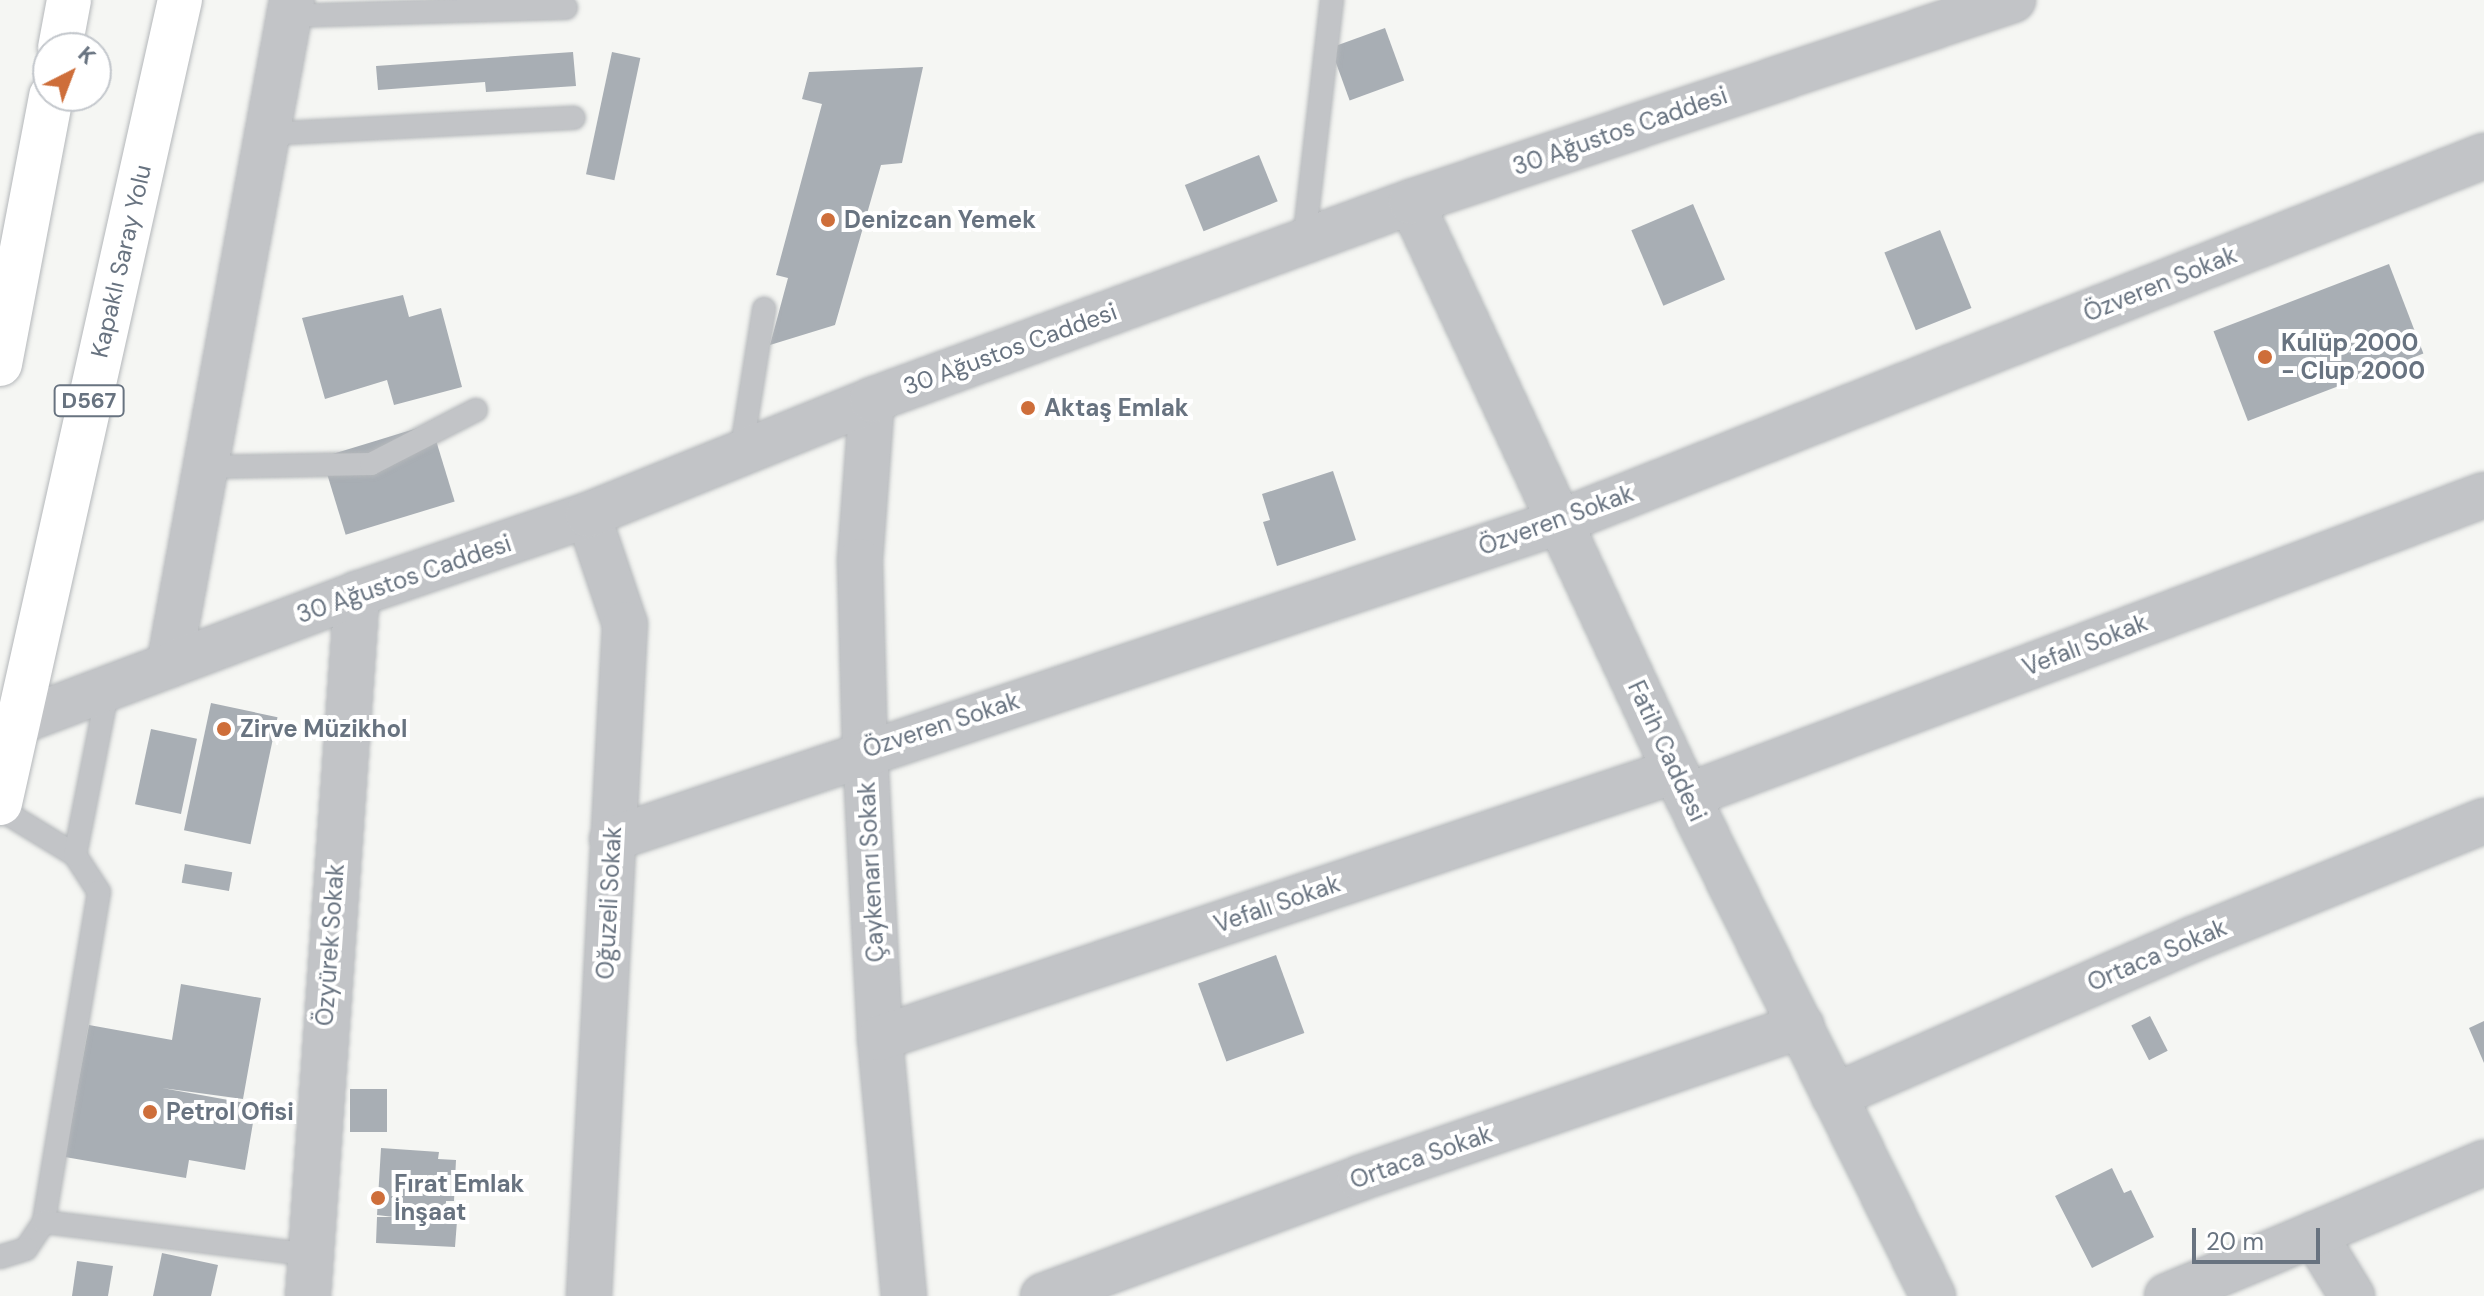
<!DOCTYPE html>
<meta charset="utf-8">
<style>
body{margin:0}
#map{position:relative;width:2484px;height:1296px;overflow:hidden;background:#f5f6f3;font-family:"DM Sans",sans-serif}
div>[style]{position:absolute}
.building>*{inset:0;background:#a8aeb4;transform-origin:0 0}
.roads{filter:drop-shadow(0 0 2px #b4b7ba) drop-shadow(0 0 2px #b4b7ba)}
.service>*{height:22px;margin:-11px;padding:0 11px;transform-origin:11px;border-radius:11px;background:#c2c4c7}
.minor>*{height:44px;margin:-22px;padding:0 22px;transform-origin:22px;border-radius:22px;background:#c2c4c7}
.tertiary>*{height:44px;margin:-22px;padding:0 22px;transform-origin:22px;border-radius:22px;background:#c2c4c7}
.trunk>*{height:44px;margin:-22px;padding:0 22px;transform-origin:22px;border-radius:22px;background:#fff}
.dots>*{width:22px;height:22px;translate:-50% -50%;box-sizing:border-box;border:4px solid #fff;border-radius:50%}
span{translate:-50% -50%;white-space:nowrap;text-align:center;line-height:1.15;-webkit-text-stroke:8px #fff;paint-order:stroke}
.shield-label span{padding:2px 6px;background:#fff;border:2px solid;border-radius:6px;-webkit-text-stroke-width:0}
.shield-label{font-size:22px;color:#687380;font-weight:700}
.street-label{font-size:24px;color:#687380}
.poi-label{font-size:24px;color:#687380;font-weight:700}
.left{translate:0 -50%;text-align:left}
.north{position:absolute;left:32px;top:32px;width:80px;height:80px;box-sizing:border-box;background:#fff;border:2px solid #c3c7cc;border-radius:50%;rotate:42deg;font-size:22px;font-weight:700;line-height:32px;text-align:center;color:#687380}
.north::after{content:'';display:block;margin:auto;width:28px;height:36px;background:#ce6e3a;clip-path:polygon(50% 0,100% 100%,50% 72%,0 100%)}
.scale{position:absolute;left:2192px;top:1228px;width:128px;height:36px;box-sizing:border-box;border:4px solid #687380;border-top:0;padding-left:10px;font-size:24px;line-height:28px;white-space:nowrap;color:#687380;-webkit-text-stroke:6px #fff;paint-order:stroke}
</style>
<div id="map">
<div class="building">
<div style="left:1385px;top:28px;width:56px;height:58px;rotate:70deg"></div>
<div style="clip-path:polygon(573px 52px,576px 86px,486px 92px,485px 82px,378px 90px,376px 66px)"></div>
<div style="left:612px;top:52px;width:29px;height:125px;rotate:12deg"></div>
<div style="clip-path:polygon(923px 67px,902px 163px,881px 165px,835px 325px,770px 345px,788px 278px,776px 275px,822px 104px,802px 99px,809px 72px)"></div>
<div style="left:1259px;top:155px;width:50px;height:80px;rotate:68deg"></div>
<div style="left:1693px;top:204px;width:82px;height:67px;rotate:67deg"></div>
<div style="left:1940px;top:230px;width:84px;height:60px;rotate:68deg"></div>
<div style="left:2389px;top:264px;width:96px;height:188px;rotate:69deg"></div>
<div style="clip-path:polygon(403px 295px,409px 317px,441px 308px,462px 387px,394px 405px,387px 380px,325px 399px,302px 318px)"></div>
<div style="left:431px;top:424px;width:81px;height:114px;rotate:73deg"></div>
<div style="clip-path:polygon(1333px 471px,1356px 540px,1277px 566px,1263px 522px,1270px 520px,1262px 494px)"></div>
<div style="left:211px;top:703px;width:68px;height:130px;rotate:12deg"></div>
<div style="left:151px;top:729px;width:47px;height:77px;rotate:12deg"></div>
<div style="left:185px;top:864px;width:48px;height:19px;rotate:10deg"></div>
<div style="left:1276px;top:955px;width:83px;height:83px;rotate:70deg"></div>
<div style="clip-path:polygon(181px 984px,261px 998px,243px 1099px,162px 1088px,256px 1105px,245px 1170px,189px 1160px,186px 1178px,65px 1157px,89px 1025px,172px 1040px)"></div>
<div style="left:2150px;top:1016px;width:39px;height:21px;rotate:63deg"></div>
<div style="clip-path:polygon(2484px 1021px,2484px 1063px,2469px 1028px)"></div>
<div style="left:350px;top:1089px;width:37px;height:43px"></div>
<div style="clip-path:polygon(381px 1148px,439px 1152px,438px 1159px,456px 1160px,454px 1201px,446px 1201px,445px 1221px,457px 1221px,455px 1247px,376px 1243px,377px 1217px,394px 1217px,377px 1215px)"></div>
<div style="clip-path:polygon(2112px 1168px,2124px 1193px,2131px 1190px,2154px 1237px,2092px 1268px,2055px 1196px)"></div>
<div style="clip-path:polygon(162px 1253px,218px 1265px,211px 1296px,153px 1296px)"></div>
<div style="clip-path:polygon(77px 1261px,113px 1266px,108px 1296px,72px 1296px)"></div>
</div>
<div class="roads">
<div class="service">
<div style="left:289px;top:16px;width:277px;rotate:-1.7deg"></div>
<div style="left:267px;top:134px;width:307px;rotate:-3deg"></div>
<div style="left:1304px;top:241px;width:243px;rotate:-83.4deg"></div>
<div style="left:741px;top:453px;width:146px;rotate:-80.9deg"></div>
<div style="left:206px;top:467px;width:165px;rotate:-1deg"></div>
<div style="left:371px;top:464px;width:118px;rotate:-27.2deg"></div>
<div style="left:0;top:809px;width:88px;rotate:31.5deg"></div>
<div style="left:75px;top:855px;width:44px;rotate:57deg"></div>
<div style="left:99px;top:892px;width:335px;rotate:99.5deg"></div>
<div style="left:44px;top:1222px;width:32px;rotate:124deg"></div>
<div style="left:26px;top:1249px;width:27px;rotate:163deg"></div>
<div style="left:75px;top:855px;width:169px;rotate:-78.8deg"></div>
<div style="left:44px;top:1222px;width:269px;rotate:7deg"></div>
</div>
<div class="minor">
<div style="left:872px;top:400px;width:161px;rotate:94.3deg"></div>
<div style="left:860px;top:561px;width:189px;rotate:88.5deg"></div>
<div style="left:865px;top:750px;width:288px;rotate:87deg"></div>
<div style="left:880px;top:1038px;width:259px;rotate:84.7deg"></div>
<div style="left:588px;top:515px;width:115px;rotate:71.3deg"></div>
<div style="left:625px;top:624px;width:673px;rotate:93.07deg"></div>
<div style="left:169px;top:665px;width:676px;rotate:-79.52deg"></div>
<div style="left:1687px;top:796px;width:852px;rotate:-20.69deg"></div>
<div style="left:612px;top:839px;width:1002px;rotate:-18.51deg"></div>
<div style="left:1562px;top:521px;width:992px;rotate:-21.6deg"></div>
<div style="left:880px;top:1038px;width:839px;rotate:-18.56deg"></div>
<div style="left:1834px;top:1096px;width:392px;rotate:-23.6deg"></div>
<div style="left:2193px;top:939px;width:314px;rotate:-22.1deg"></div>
<div style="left:2314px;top:1234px;width:73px;rotate:58.5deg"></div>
<div style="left:308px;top:1296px;width:704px;rotate:-86.01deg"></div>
<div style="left:1043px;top:1296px;width:338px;rotate:-20.4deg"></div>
<div style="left:1360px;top:1178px;width:467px;rotate:-19deg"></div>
<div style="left:2167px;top:1296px;width:344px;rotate:-22.8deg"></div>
</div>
<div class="tertiary">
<div style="left:1411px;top:202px;width:655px;rotate:65.08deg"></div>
<div style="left:1687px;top:796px;width:557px;rotate:63.8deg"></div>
<div style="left:16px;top:723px;width:365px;rotate:-20.7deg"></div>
<div style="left:357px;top:594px;width:244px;rotate:-18.9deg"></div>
<div style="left:588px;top:515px;width:306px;rotate:-22deg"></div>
<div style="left:872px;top:400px;width:574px;rotate:-20.17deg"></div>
<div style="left:1411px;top:202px;width:635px;rotate:-18.55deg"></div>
</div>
<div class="trunk">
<div style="left:60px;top:48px;width:49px;rotate:-79.4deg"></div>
<div style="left:0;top:364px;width:273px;rotate:-79.2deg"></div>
<div style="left:0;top:803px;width:823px;rotate:-77.37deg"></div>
</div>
</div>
<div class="dots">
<div style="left:828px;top:220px;background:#ce6e3a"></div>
<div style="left:2265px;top:357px;background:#ce6e3a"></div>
<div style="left:1028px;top:408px;background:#ce6e3a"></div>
<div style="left:224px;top:729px;background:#ce6e3a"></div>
<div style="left:150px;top:1112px;background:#ce6e3a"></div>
<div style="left:378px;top:1198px;background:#ce6e3a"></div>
</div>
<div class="shield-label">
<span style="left:89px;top:401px">D567</span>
</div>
<div class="street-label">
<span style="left:1620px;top:131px;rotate:-19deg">30 Ağustos Caddesi</span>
<span style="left:121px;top:261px;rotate:-77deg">Kapaklı Saray Yolu</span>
<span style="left:2160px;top:284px;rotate:-22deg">Özveren Sokak</span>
<span style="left:1010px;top:349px;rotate:-20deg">30 Ağustos Caddesi</span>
<span style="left:1556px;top:520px;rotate:-20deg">Özveren Sokak</span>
<span style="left:404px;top:579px;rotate:-19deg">30 Ağustos Caddesi</span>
<span style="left:2085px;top:645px;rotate:-21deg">Vefalı Sokak</span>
<span style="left:941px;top:725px;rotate:-18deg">Özveren Sokak</span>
<span style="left:1667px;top:751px;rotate:65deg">Fatih Caddesi</span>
<span style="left:871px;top:872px;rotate:-93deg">Çaykenarı Sokak</span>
<span style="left:609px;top:903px;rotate:-87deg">Oğuzeli Sokak</span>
<span style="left:1277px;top:904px;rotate:-19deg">Vefalı Sokak</span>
<span style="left:330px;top:945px;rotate:-86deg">Özyürek Sokak</span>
<span style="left:2157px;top:955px;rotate:-23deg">Ortaca Sokak</span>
<span style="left:1421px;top:1157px;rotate:-19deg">Ortaca Sokak</span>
</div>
<div class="poi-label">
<span class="left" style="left:844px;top:220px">Denizcan Yemek</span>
<span class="left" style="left:2281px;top:357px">Kulüp 2000<br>- Clup 2000</span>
<span class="left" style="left:1044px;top:408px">Aktaş Emlak</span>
<span class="left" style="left:240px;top:729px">Zirve Müzikhol</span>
<span class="left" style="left:166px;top:1112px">Petrol Ofisi</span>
<span class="left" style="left:394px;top:1198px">Fırat Emlak<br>İnşaat</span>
</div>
<div class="north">K</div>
<div class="scale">20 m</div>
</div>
